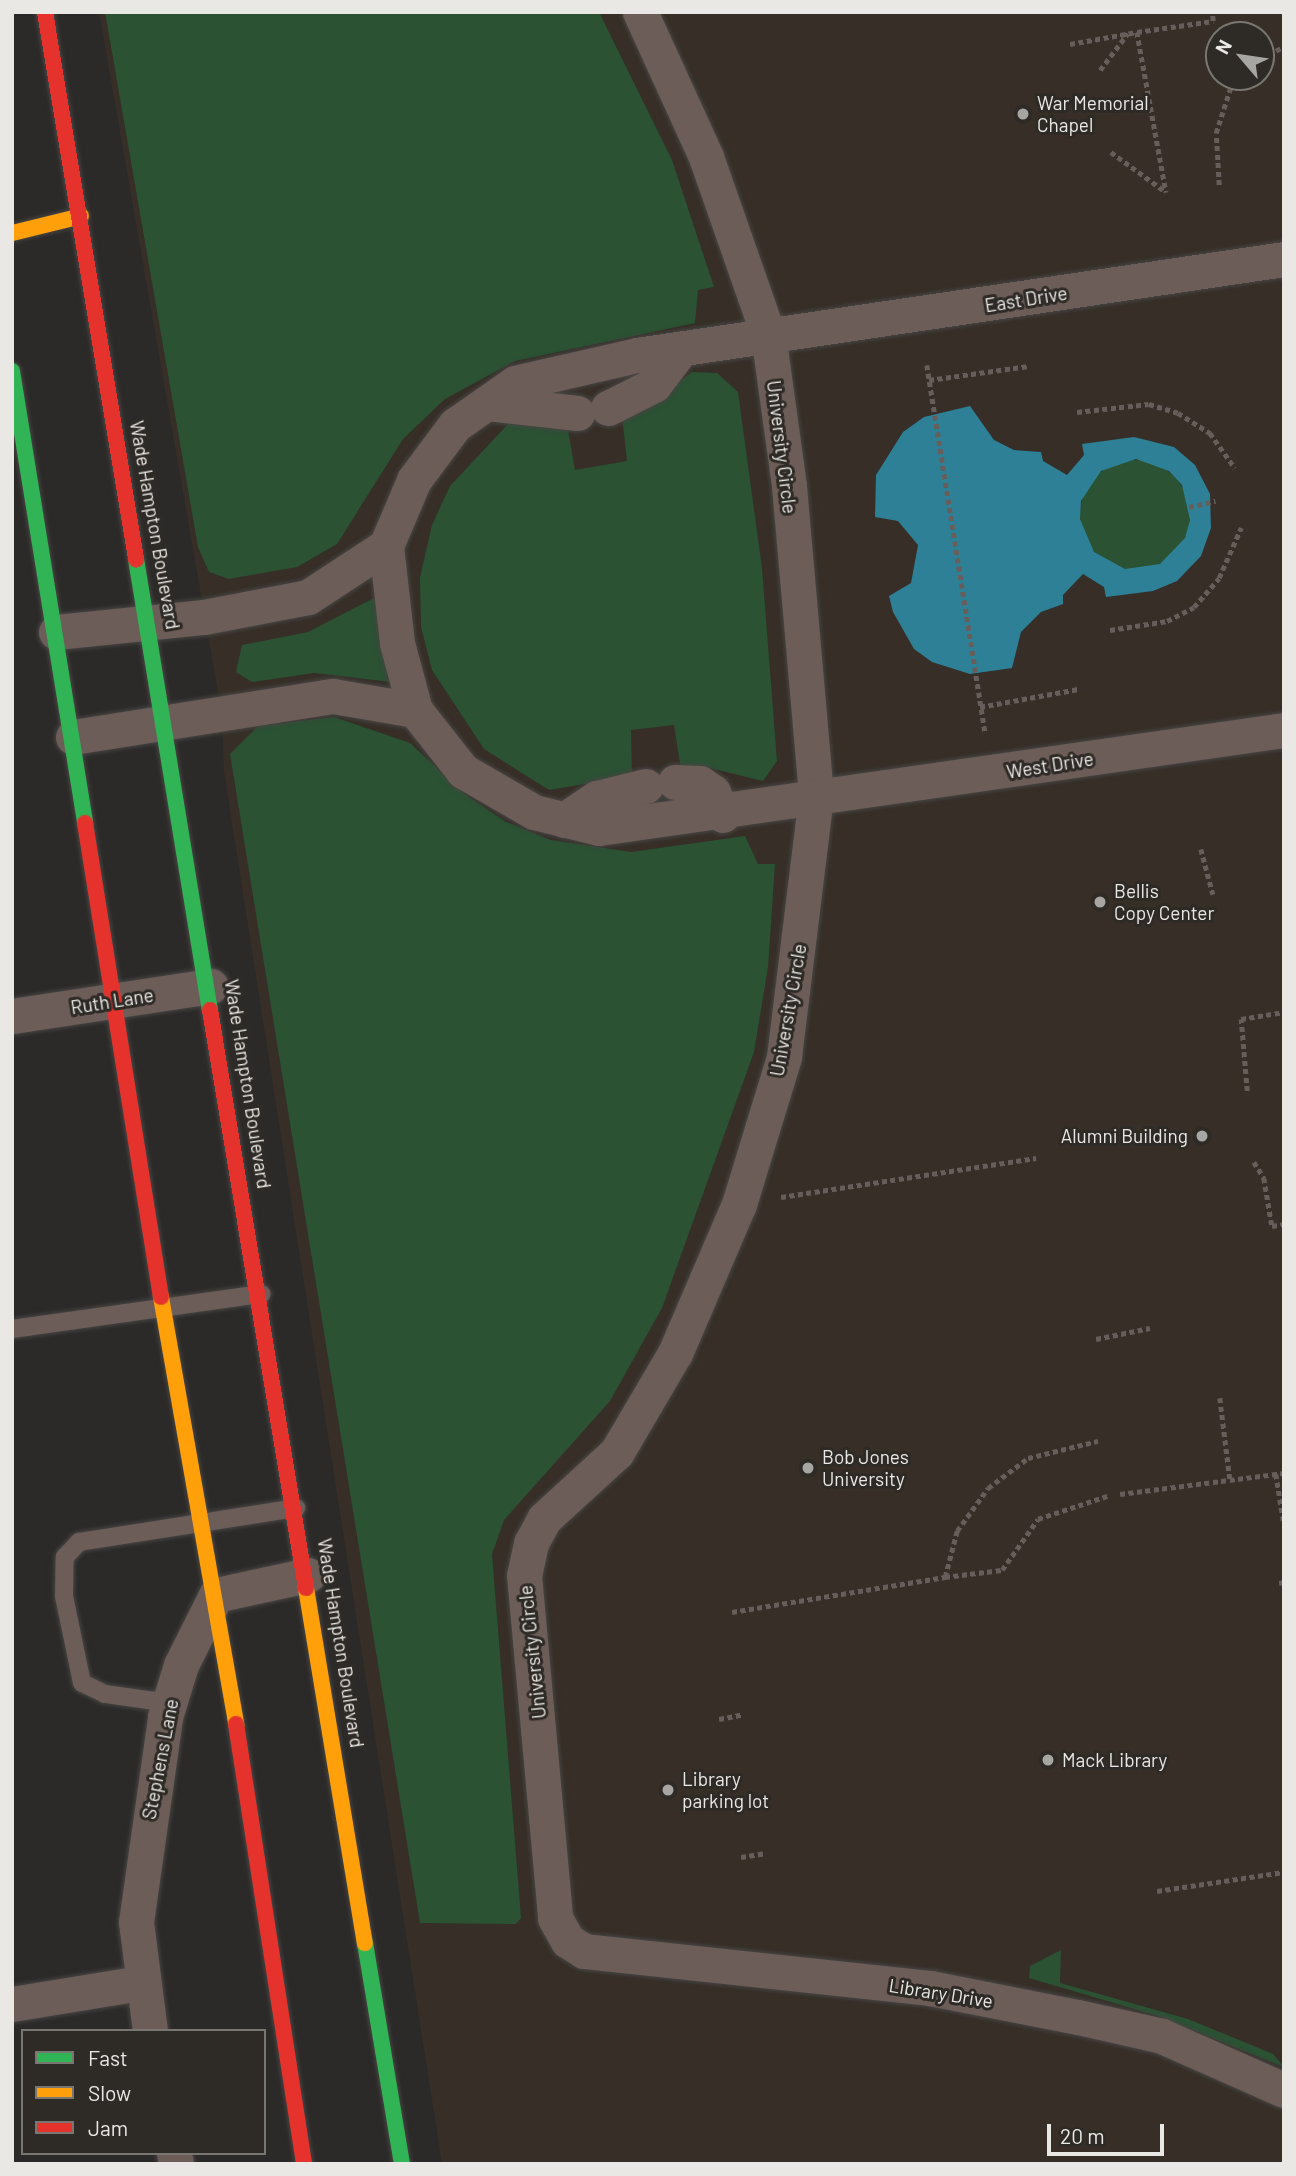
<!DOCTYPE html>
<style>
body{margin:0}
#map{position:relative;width:1296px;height:2176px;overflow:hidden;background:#2c2a28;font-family:Barlow,sans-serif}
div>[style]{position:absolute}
.built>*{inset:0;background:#362e27}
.green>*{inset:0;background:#2a5233}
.round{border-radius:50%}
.water>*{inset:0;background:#2d8096}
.path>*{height:4.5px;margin-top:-2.25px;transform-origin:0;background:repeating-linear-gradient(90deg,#675e5b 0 5px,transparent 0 8.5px)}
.roads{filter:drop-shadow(0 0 2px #464543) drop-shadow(0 0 2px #464543)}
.lane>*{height:18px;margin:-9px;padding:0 9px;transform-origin:9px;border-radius:9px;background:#6c5d58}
.street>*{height:35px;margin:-17.5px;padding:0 17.5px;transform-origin:17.5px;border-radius:17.5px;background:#6c5d58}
.fast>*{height:16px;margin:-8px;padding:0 8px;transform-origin:8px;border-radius:8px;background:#30b455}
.slow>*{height:16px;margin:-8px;padding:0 8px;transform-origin:8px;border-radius:8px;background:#ff9f0a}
.jam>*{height:16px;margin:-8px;padding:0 8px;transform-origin:8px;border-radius:8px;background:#e5322d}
.dots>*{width:19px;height:19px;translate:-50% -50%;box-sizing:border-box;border:4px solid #2e2a26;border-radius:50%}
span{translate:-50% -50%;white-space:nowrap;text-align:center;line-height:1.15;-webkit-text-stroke:6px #2e2a26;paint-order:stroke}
.poi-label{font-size:19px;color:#eae8e5}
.left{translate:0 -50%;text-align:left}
.right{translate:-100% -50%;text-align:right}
.street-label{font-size:19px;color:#eae8e5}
.frame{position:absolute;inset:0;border:14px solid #eae8e5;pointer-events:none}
.legend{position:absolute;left:21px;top:2029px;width:245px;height:126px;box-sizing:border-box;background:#2e2a26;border:2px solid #797672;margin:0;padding:9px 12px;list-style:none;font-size:21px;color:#eae8e5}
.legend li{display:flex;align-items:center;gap:14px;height:35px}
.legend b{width:35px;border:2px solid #797672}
.north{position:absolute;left:1205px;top:21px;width:70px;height:70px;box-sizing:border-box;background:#2e2a26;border:2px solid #797672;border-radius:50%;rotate:299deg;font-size:19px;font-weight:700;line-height:28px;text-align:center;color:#eae8e5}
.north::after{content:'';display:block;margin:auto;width:24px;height:32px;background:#a8a6a3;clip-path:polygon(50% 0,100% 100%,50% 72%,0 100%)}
.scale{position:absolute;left:1047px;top:2124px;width:117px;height:32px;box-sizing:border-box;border:4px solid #eae8e5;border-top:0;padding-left:9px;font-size:21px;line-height:24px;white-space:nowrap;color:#eae8e5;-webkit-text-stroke:5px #2e2a26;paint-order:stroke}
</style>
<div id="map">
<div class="built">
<div style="clip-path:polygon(evenodd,99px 12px,1284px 12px,1284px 2164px,442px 2164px,224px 772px,222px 715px,99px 12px,1219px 35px,1261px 35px,1261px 77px,1219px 77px,1219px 35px)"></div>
</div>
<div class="green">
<div style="clip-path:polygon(105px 12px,599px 12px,672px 160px,714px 287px,698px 290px,695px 323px,515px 361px,445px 399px,403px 439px,337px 544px,297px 567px,229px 579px,209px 572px,198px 547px)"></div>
<div style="clip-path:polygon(692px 372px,717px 373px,738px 392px,762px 568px,777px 761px,763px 781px,702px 766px,681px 769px,674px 725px,631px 730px,632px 776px,549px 790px,484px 749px,432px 670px,421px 627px,420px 577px,432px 525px,450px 486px,508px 424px,568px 430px,575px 470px,627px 461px,622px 416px,645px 408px)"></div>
<div class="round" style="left:1080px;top:460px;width:110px;height:110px"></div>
<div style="clip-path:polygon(376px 597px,391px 682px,314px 673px,252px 682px,236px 672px,242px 645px,308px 632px)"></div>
<div style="clip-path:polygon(334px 717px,410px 743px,467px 796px,506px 822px,551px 840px,631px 852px,745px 836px,758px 864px,775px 864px,768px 967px,754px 1052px,662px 1308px,610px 1401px,504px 1520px,492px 1554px,521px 1918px,516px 1924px,420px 1923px,230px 754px,258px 726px)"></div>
<div style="clip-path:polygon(1061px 1950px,1060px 1983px,1188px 2019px,1273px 2054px,1284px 2067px,1158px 2016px,1029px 1978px,1030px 1966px)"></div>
</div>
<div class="water">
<div style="clip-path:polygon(evenodd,970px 406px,994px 440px,1014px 450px,1041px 452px,1043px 461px,1067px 475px,1084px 455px,1082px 444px,1134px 437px,1174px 447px,1195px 465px,1210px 494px,1211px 528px,1201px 556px,1177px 581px,1153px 591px,1106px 597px,1104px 587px,1083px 574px,1063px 595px,1063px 604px,1041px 612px,1021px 632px,1012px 668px,970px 674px,932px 662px,914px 649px,893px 612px,889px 596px,911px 583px,918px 545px,898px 521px,875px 517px,876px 475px,903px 432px,924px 417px,970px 406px,1136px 459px,1169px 471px,1182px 485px,1190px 520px,1185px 538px,1160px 564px,1125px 569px,1094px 552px,1080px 519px,1081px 501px,1101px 471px,1136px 459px)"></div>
</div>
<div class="path">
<div style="left:1137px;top:32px;width:77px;rotate:-8.2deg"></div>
<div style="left:1213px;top:21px;width:9px;rotate:-96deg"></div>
<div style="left:1070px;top:44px;width:68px;rotate:-10.2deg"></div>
<div style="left:1137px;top:32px;width:163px;rotate:79.7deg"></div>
<div style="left:1261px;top:59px;width:26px;rotate:-29deg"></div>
<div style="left:1100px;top:70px;width:46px;rotate:-52.9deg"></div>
<div style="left:1111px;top:152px;width:68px;rotate:36deg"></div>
<div style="left:1219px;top:185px;width:52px;rotate:-93.3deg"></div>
<div style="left:1216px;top:133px;width:46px;rotate:-72.3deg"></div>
<div style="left:1230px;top:89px;width:17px;rotate:-45deg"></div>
<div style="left:927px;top:365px;width:373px;rotate:81deg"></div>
<div style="left:929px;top:380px;width:101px;rotate:-8deg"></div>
<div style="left:1077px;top:412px;width:72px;rotate:-6.3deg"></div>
<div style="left:1149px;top:404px;width:30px;rotate:17deg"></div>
<div style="left:1178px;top:413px;width:38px;rotate:32deg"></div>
<div style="left:1210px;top:433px;width:43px;rotate:54.5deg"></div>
<div style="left:1189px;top:507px;width:27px;rotate:-13deg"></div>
<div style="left:1110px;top:630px;width:58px;rotate:-9deg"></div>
<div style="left:1167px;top:621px;width:30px;rotate:-27deg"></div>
<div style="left:1194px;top:607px;width:38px;rotate:-49deg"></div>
<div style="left:1219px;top:578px;width:55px;rotate:-66.3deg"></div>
<div style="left:980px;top:707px;width:100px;rotate:-10.4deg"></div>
<div style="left:1201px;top:849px;width:47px;rotate:75.1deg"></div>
<div style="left:1247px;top:1091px;width:72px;rotate:-94.8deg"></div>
<div style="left:1241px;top:1019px;width:44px;rotate:-9.2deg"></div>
<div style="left:1254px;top:1162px;width:19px;rotate:58deg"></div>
<div style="left:1264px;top:1178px;width:49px;rotate:80.5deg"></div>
<div style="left:1272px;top:1226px;width:12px;rotate:-9deg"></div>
<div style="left:781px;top:1197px;width:258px;rotate:-8.7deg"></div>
<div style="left:1096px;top:1339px;width:55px;rotate:-11.5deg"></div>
<div style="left:1220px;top:1398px;width:83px;rotate:83deg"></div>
<div style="left:1276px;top:1474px;width:51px;rotate:80.9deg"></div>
<div style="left:1120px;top:1494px;width:165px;rotate:-7.3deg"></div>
<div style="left:945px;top:1577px;width:57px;rotate:-7deg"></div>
<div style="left:1002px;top:1570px;width:62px;rotate:-54.8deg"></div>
<div style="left:1038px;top:1519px;width:73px;rotate:-18.4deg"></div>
<div style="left:1279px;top:1583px;width:5px;rotate:-11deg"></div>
<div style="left:732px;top:1612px;width:216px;rotate:-9.3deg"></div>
<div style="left:945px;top:1577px;width:48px;rotate:-75.4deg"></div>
<div style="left:957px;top:1531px;width:53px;rotate:-54.2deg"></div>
<div style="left:988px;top:1488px;width:50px;rotate:-36.9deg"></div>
<div style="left:1028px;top:1458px;width:72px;rotate:-13.7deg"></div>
<div style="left:719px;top:1719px;width:25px;rotate:-11deg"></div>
<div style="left:741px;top:1857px;width:24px;rotate:-9deg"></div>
<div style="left:1157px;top:1891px;width:128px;rotate:-8.5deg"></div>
</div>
<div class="roads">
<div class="lane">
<div style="left:12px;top:1329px;width:252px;rotate:-8deg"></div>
<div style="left:169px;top:1703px;width:65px;rotate:-172deg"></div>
<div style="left:105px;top:1694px;width:25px;rotate:-154deg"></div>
<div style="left:82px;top:1683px;width:89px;rotate:-101.7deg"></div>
<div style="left:64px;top:1596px;width:39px;rotate:-89deg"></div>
<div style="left:65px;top:1557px;width:21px;rotate:-47deg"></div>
<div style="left:79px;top:1542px;width:220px;rotate:-8.9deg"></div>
</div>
<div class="street">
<div style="left:640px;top:12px;width:159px;rotate:65.5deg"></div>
<div style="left:706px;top:157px;width:188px;rotate:70.7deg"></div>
<div style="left:768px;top:334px;width:153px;rotate:82.1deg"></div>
<div style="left:789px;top:486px;width:311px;rotate:85deg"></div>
<div style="left:816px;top:796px;width:263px;rotate:97deg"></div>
<div style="left:784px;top:1057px;width:154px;rotate:107deg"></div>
<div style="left:739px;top:1204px;width:162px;rotate:113.2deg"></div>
<div style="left:675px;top:1353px;width:115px;rotate:120.4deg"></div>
<div style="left:617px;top:1452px;width:99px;rotate:137.5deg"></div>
<div style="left:544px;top:1519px;width:27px;rotate:118deg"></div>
<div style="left:531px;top:1543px;width:33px;rotate:102deg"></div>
<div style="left:524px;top:1575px;width:344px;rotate:84.8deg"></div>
<div style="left:555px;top:1918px;width:26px;rotate:61deg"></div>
<div style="left:568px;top:1941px;width:19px;rotate:32deg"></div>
<div style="left:584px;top:1951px;width:348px;rotate:6.1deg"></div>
<div style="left:930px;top:1988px;width:151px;rotate:11.1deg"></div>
<div style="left:1078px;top:2017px;width:86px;rotate:12.7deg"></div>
<div style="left:1162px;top:2036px;width:133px;rotate:23.9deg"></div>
<div style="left:1284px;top:259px;width:654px;rotate:171.56deg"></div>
<div style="left:637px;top:355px;width:125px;rotate:167.1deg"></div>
<div style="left:515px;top:383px;width:73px;rotate:145deg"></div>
<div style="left:455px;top:425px;width:69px;rotate:126.7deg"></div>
<div style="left:414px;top:480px;width:72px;rotate:113deg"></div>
<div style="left:386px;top:546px;width:98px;rotate:83.5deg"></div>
<div style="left:397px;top:643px;width:69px;rotate:75deg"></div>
<div style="left:415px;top:710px;width:78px;rotate:51.8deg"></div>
<div style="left:463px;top:771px;width:82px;rotate:30deg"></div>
<div style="left:534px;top:812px;width:67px;rotate:13.8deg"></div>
<div style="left:599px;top:828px;width:692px;rotate:-8.14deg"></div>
<div style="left:487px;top:403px;width:91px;rotate:6.3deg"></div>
<div style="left:608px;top:408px;width:51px;rotate:-26.6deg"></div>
<div style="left:654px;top:385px;width:46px;rotate:-52.9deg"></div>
<div style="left:56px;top:632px;width:149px;rotate:-5.8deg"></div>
<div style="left:204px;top:617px;width:106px;rotate:-10.9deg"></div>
<div style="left:308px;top:597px;width:93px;rotate:-33.2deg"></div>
<div style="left:73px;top:737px;width:263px;rotate:-9deg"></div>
<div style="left:333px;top:696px;width:83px;rotate:9.7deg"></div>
<div style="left:675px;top:782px;width:25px;rotate:2deg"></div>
<div style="left:700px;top:783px;width:16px;rotate:35deg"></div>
<div style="left:713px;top:792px;width:25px;rotate:67deg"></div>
<div style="left:564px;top:820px;width:40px;rotate:-34deg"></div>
<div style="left:597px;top:798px;width:50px;rotate:-13.8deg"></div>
<div style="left:12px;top:1016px;width:201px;rotate:-8.6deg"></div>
<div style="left:12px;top:2004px;width:130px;rotate:-9.3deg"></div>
<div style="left:150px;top:2031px;width:110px;rotate:-97.3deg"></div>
<div style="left:136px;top:1922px;width:207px;rotate:-81.9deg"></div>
<div style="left:165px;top:1717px;width:54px;rotate:-72.9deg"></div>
<div style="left:181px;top:1665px;width:78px;rotate:-63.4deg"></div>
<div style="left:216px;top:1595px;width:94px;rotate:-12.3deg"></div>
<div style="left:174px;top:2153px;width:11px;rotate:80deg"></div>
</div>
<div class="fast">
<div style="left:12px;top:371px;width:458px;rotate:80.8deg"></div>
<div style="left:136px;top:559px;width:457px;rotate:80.7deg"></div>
<div style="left:365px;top:1943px;width:224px;rotate:80.5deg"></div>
</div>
<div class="slow">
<div style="left:12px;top:233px;width:71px;rotate:-13.8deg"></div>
<div style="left:161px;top:1297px;width:434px;rotate:80deg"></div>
<div style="left:306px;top:1588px;width:360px;rotate:80.6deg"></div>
</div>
<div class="jam">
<div style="left:45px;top:12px;width:555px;rotate:80.55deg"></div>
<div style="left:85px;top:823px;width:480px;rotate:80.9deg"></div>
<div style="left:210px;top:1010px;width:586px;rotate:80.57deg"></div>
<div style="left:236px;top:1724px;width:445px;rotate:81.2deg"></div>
</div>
</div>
<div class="dots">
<div style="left:1023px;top:114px;background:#a8a6a3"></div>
<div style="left:1100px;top:902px;background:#a8a6a3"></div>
<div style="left:1202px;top:1136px;background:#a8a6a3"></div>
<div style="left:808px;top:1468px;background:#a8a6a3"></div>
<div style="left:1048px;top:1760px;background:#a8a6a3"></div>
<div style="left:668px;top:1790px;background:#a8a6a3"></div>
</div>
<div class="poi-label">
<span class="left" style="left:1037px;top:114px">War Memorial<br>Chapel</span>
<span class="left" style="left:1114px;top:902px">Bellis<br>Copy Center</span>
<span class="right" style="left:1188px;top:1136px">Alumni Building</span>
<span class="left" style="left:822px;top:1468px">Bob Jones<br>University</span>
<span class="left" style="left:1062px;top:1760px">Mack Library</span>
<span class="left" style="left:682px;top:1790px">Library<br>parking lot</span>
</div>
<div class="street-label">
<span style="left:1026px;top:299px;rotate:-9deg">East Drive</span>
<span style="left:782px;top:447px;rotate:83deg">University Circle</span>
<span style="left:155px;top:525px;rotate:80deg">Wade Hampton Boulevard</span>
<span style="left:1050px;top:765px;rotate:-9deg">West Drive</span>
<span style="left:112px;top:1001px;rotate:-9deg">Ruth Lane</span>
<span style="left:788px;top:1010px;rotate:-80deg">University Circle</span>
<span style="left:248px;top:1084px;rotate:81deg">Wade Hampton Boulevard</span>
<span style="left:341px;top:1643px;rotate:81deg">Wade Hampton Boulevard</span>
<span style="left:532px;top:1652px;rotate:-96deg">University Circle</span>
<span style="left:160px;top:1759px;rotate:-79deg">Stephens Lane</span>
<span style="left:941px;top:1993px;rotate:9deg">Library Drive</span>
</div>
<div class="frame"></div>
<ul class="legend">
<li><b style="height:9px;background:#30b455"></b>Fast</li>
<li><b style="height:9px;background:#ff9f0a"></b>Slow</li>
<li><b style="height:9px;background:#e5322d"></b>Jam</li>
</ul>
<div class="north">N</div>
<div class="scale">20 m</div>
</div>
